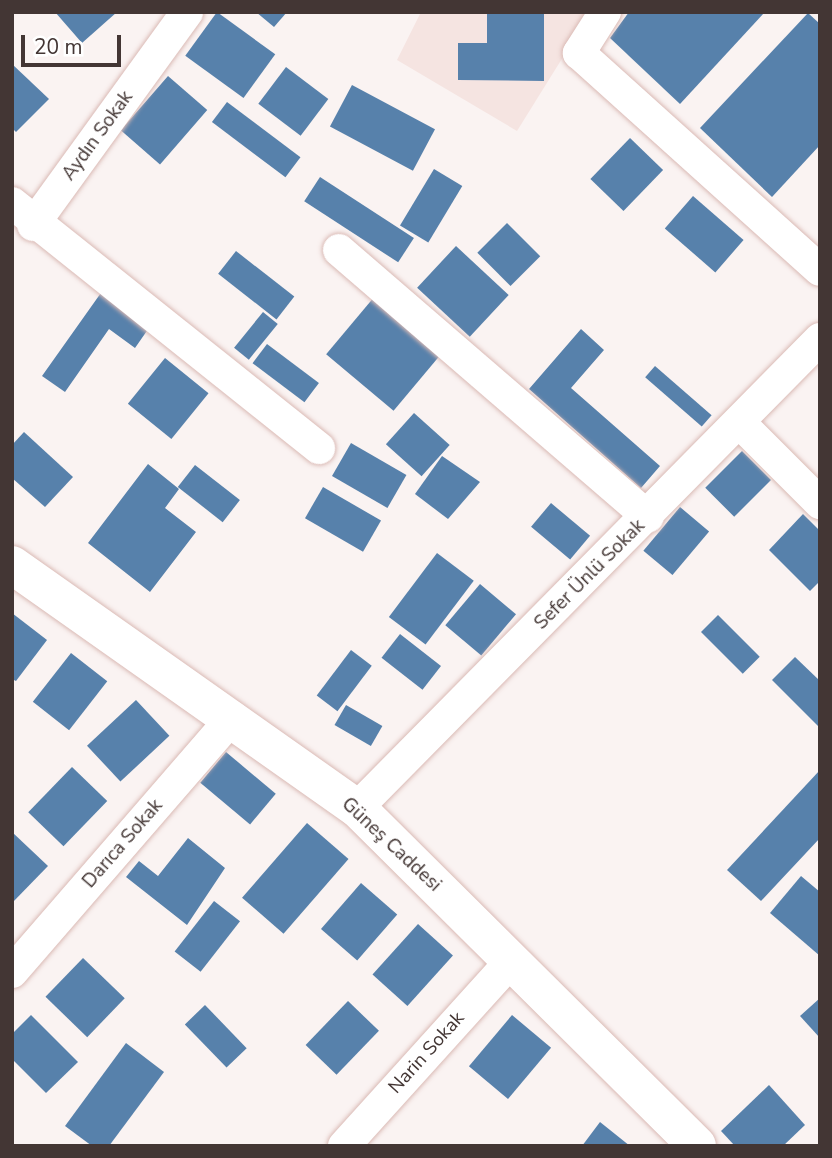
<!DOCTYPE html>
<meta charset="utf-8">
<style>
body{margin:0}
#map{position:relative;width:832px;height:1158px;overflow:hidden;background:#faf3f2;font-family:"Nunito Sans",sans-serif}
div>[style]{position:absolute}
.built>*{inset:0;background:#f5e4e1}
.building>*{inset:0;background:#5781ab;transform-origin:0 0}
.roads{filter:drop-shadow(0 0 2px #dabab5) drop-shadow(0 0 2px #dabab5)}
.street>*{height:32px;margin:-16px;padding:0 16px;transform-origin:16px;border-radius:16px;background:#fff}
.secondary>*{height:38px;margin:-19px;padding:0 19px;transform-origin:19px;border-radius:19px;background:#fff}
span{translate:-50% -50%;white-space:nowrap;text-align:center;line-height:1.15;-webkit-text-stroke:7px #fff;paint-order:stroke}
.street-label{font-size:19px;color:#433634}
.frame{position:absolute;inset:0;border:14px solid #433634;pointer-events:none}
.scale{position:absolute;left:21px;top:35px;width:100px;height:32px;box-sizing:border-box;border:4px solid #433634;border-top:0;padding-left:9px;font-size:21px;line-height:24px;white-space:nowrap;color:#433634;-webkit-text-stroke:5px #fff;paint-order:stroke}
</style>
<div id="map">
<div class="built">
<div style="clip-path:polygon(421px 12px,591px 12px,517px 131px,397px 60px)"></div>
</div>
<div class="building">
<div style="clip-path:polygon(55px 12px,117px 12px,82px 43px)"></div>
<div style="left:217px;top:12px;width:72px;height:54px;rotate:36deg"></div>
<div style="clip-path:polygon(256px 12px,287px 12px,274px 27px)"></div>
<div style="clip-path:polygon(487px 12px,544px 12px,544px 81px,458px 80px,458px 43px,487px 43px)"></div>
<div style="clip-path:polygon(629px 12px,765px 12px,680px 104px,610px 38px)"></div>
<div style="clip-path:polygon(808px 13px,820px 24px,820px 145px,772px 197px,700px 128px)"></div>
<div style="clip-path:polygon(12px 64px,49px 99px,16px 132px,12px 128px)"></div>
<div style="left:286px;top:67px;width:53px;height:46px;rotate:37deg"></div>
<div style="left:168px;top:76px;width:52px;height:72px;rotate:41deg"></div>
<div style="left:352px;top:85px;width:94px;height:47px;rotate:28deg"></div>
<div style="left:227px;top:102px;width:92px;height:25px;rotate:37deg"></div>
<div style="left:630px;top:138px;width:46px;height:57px;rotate:44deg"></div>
<div style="left:434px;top:169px;width:33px;height:66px;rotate:31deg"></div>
<div style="left:320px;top:177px;width:112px;height:29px;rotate:33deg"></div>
<div style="left:693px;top:196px;width:67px;height:43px;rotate:41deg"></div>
<div style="left:507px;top:223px;width:47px;height:42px;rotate:45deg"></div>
<div style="left:456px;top:246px;width:72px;height:57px;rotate:43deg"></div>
<div style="left:236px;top:251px;width:74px;height:29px;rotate:38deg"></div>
<div style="clip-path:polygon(103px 290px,151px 325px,135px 348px,109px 329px,65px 392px,42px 376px)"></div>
<div style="left:375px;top:296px;width:88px;height:76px;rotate:40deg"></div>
<div style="left:263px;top:312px;width:19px;height:46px;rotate:39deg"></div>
<div style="clip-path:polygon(581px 329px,604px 350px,571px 388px,660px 466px,641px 488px,529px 389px)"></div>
<div style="left:267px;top:344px;width:65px;height:24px;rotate:37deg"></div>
<div style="left:165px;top:358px;width:56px;height:59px;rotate:39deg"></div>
<div style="left:655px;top:366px;width:75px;height:15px;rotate:41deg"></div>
<div style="left:414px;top:413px;width:48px;height:42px;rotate:42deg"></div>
<div style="clip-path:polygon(24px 432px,73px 477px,45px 507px,12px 478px,12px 445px)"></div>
<div style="left:351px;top:443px;width:64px;height:38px;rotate:30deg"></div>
<div style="left:742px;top:451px;width:41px;height:52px;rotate:45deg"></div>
<div style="clip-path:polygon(442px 456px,480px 482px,448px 519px,415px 494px)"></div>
<div style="clip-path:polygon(148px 464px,179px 489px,165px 508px,196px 532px,150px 592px,88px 543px)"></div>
<div style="left:195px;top:465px;width:57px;height:28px;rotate:38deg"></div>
<div style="left:323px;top:487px;width:67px;height:36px;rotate:30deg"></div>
<div style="left:551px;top:503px;width:51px;height:31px;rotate:40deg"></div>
<div style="left:680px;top:507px;width:38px;height:57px;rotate:40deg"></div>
<div style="clip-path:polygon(803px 514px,820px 531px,820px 581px,810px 591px,769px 550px)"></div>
<div style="left:437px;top:553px;width:46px;height:80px;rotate:37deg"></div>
<div style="left:480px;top:584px;width:47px;height:54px;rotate:40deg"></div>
<div style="clip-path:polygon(12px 613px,47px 640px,16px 681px,12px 679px)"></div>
<div style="left:718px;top:615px;width:59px;height:24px;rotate:45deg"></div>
<div style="left:400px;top:634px;width:52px;height:30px;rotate:38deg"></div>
<div style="left:351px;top:650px;width:26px;height:57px;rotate:37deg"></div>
<div style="left:71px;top:653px;width:46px;height:62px;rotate:38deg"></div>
<div style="clip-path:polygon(795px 657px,820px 681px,820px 728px,772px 680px)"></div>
<div style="left:136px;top:700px;width:49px;height:67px;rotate:47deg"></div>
<div style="left:346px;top:705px;width:42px;height:23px;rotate:30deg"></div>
<div style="left:226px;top:752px;width:65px;height:40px;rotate:40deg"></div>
<div style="left:72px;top:767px;width:49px;height:63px;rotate:44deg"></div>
<div style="clip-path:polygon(820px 770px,820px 838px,761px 901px,727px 870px)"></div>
<div style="left:307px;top:823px;width:55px;height:99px;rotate:41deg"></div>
<div style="clip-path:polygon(12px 832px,48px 866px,12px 903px)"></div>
<div style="clip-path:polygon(188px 838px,225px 868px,187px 925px,126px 877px,139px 861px,158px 876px)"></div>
<div style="clip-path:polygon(801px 876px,820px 892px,820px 956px,770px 913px)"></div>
<div style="left:361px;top:883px;width:48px;height:61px;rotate:41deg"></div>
<div style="left:214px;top:901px;width:33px;height:64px;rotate:38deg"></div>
<div style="left:418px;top:924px;width:47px;height:68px;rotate:42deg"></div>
<div style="left:83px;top:958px;width:58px;height:54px;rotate:44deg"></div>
<div style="clip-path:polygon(820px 998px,820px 1038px,800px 1016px)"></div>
<div style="left:348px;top:1001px;width:43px;height:61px;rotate:44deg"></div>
<div style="left:205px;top:1005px;width:60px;height:28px;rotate:46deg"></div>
<div style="clip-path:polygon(31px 1015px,78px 1062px,46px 1093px,12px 1059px,12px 1034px)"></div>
<div style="left:512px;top:1015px;width:51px;height:67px;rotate:40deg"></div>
<div style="clip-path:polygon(126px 1043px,164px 1072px,109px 1146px,92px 1146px,65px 1126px)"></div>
<div style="clip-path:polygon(769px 1085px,805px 1125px,783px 1146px,735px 1146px,721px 1131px)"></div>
<div style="clip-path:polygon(600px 1122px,630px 1146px,582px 1146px)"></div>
</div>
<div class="roads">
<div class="street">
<div style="left:605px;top:12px;width:49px;rotate:122.4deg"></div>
<div style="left:579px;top:53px;width:324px;rotate:42deg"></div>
<div style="left:12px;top:203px;width:393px;rotate:38.6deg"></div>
<div style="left:33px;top:225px;width:263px;rotate:-54.1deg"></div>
<div style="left:339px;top:250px;width:408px;rotate:40.8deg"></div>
<div style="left:741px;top:424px;width:112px;rotate:45deg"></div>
<div style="left:357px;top:808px;width:659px;rotate:-45.37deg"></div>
<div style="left:12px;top:972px;width:337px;rotate:-49.1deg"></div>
<div style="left:344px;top:1146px;width:249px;rotate:-47.9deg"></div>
</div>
<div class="secondary">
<div style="left:12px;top:565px;width:422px;rotate:35.2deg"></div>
<div style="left:357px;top:808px;width:479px;rotate:44.8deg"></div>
</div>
</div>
<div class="street-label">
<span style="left:98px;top:136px;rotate:-54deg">Aydın Sokak</span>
<span style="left:590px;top:575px;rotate:-45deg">Sefer Ünlü Sokak</span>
<span style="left:123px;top:844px;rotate:-49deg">Darıca Sokak</span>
<span style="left:391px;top:845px;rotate:43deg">Güneş Caddesi</span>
<span style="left:427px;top:1053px;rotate:-48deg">Narin Sokak</span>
</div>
<div class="frame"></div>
<div class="scale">20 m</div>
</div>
